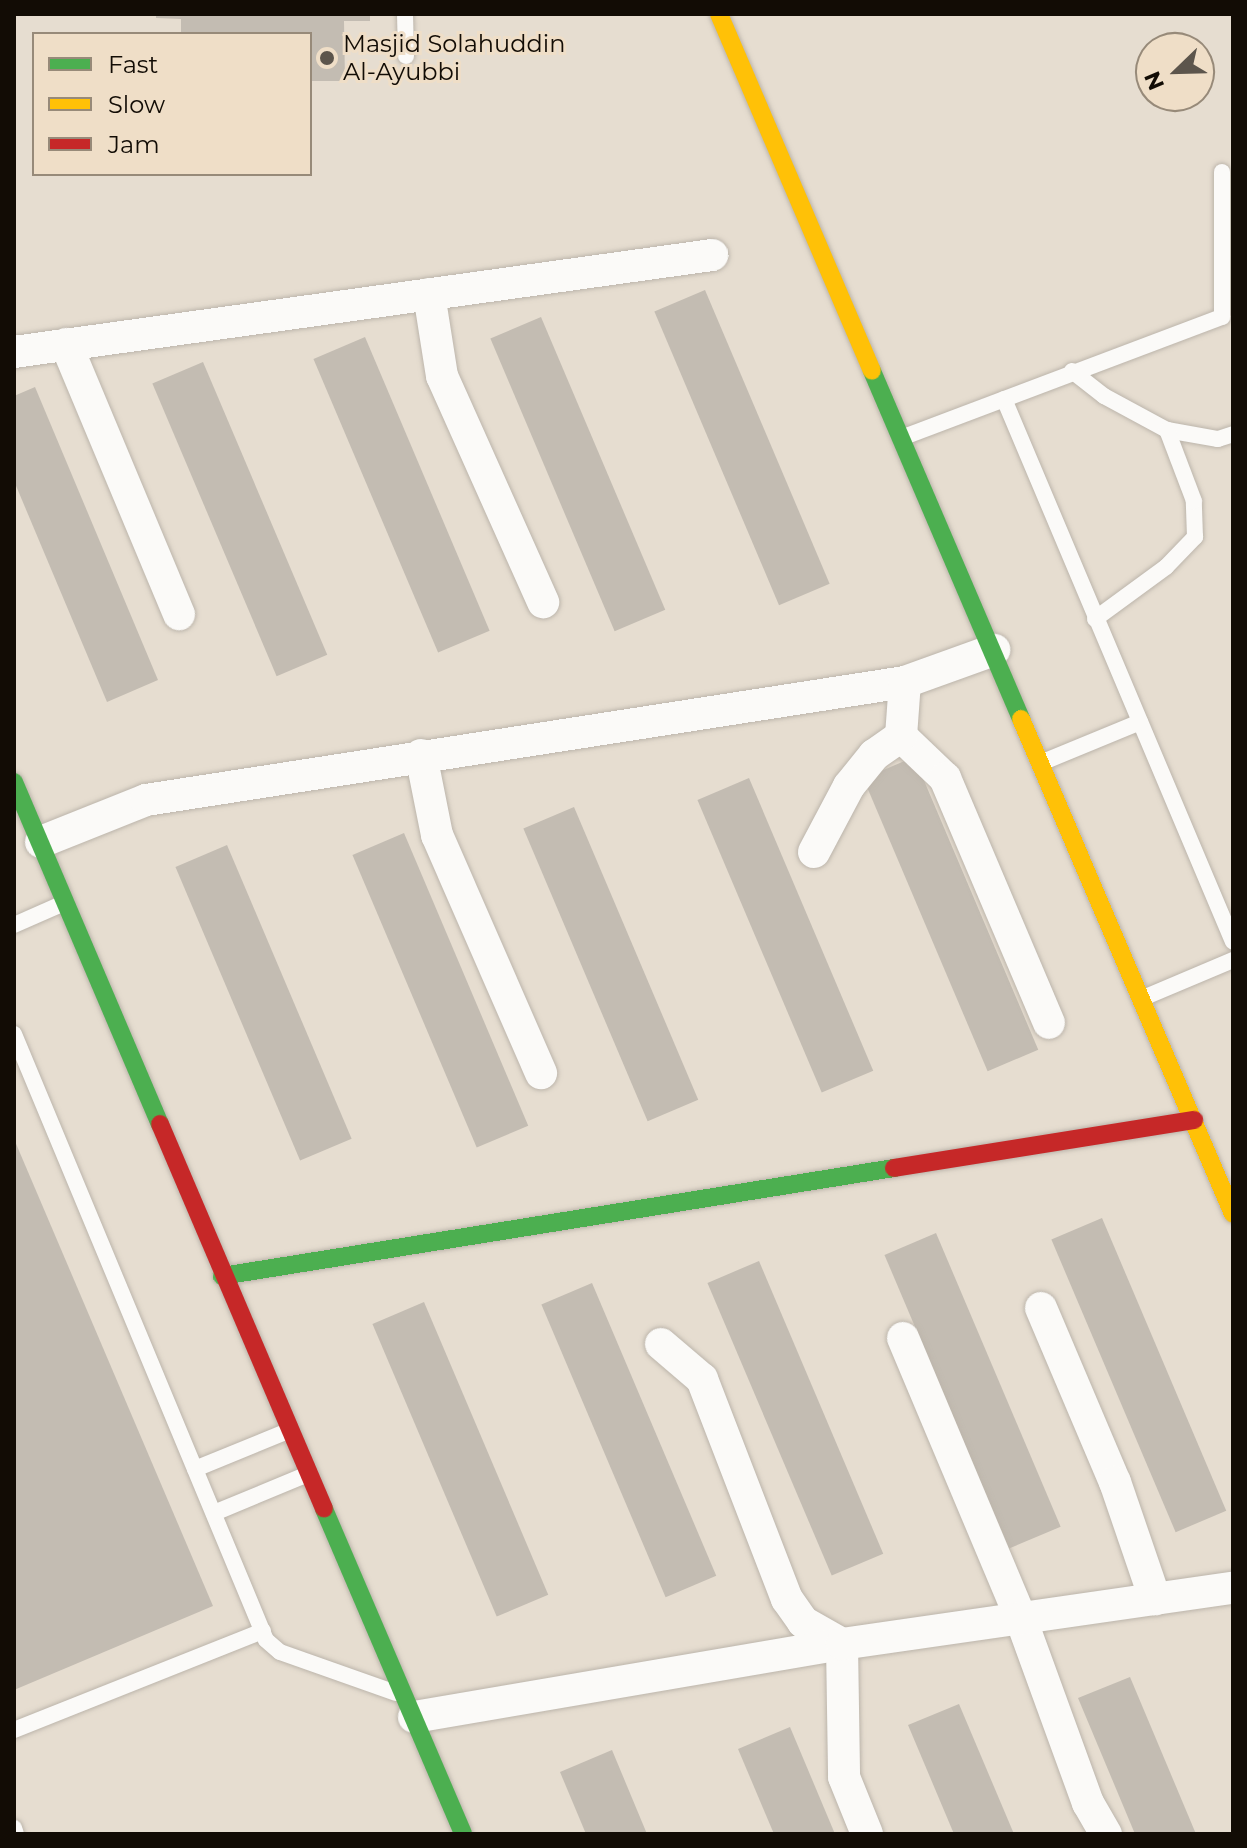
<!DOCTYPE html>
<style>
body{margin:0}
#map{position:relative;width:1247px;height:1848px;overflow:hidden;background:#e6ddd0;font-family:Montserrat,sans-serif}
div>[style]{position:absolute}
.building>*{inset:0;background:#c3bcb2;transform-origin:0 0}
.roads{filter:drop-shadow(0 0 2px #bcb5ab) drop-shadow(0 0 2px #bcb5ab)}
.lane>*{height:16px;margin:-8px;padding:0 8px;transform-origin:8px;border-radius:8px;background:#fbfaf8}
.street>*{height:32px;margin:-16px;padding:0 16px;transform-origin:16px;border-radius:16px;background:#fbfaf8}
.fast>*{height:18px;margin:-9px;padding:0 9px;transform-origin:9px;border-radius:9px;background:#4caf50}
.slow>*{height:18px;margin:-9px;padding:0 9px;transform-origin:9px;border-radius:9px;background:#ffc107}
.jam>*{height:18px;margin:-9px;padding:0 9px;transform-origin:9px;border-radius:9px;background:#c62828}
.dots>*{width:22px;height:22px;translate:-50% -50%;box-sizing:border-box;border:4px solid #efdec7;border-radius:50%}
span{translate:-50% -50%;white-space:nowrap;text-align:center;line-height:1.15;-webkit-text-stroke:6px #efdec7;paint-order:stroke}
.poi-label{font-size:24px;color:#120c05}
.left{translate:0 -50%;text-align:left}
.frame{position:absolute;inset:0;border:16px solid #120c05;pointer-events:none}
.legend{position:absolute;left:32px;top:32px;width:280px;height:144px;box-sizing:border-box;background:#efdec7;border:2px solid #978a79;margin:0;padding:10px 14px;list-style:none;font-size:24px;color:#120c05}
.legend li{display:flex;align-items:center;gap:16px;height:40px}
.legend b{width:40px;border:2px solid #978a79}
.north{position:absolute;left:1135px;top:32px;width:80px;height:80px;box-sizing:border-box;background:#efdec7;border:2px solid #978a79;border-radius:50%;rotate:247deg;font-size:22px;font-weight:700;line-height:32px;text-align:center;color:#120c05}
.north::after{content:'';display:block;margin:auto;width:28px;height:36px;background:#5c554c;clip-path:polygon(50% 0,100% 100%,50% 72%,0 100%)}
</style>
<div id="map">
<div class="building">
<div style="clip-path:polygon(156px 14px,370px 14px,370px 21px,344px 21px,345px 81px,310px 81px,310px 34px,181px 34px,181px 19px,156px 18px)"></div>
<div style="left:705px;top:290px;width:319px;height:55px;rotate:67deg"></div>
<div style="left:541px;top:317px;width:318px;height:55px;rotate:67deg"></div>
<div style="left:365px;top:337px;width:319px;height:56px;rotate:67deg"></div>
<div style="left:203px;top:362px;width:318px;height:55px;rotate:67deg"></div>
<div style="clip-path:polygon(35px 387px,158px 680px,107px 702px,14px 481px,14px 396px)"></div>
<div style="left:914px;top:757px;width:318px;height:55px;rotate:67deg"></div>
<div style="left:749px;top:778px;width:318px;height:56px;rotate:67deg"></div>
<div style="left:574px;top:807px;width:318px;height:55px;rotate:67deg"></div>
<div style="left:404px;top:833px;width:318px;height:56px;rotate:67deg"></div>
<div style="left:227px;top:845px;width:319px;height:56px;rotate:67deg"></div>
<div style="clip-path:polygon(14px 1139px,213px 1606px,14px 1690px)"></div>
<div style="left:1102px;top:1218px;width:318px;height:55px;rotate:67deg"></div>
<div style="left:936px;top:1233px;width:319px;height:56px;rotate:67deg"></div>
<div style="left:759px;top:1261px;width:318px;height:56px;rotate:67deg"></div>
<div style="left:592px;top:1283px;width:318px;height:55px;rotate:67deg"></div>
<div style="left:424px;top:1302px;width:318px;height:56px;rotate:67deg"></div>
<div style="clip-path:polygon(1130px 1677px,1196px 1834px,1135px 1834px,1078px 1698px)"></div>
<div style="clip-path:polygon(959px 1704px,1014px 1834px,954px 1834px,908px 1725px)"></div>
<div style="clip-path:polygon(790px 1727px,835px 1834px,774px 1834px,738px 1749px)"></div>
<div style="clip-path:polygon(612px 1750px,647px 1834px,586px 1834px,560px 1772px)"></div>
</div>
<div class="roads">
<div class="lane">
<div style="left:405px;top:14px;width:42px;rotate:88.6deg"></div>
<div style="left:1072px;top:371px;width:41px;rotate:38deg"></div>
<div style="left:1104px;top:396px;width:72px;rotate:28.4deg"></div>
<div style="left:1167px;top:430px;width:52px;rotate:10deg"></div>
<div style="left:1218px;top:439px;width:16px;rotate:-18deg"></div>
<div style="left:1004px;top:399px;width:589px;rotate:67.13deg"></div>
<div style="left:904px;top:437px;width:340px;rotate:-20.7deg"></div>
<div style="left:1222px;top:317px;width:145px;rotate:-90deg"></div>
<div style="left:1095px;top:619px;width:88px;rotate:-36.2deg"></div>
<div style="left:1166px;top:567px;width:42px;rotate:-46deg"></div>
<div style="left:1195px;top:537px;width:36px;rotate:-92deg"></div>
<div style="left:1194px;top:501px;width:76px;rotate:-110.8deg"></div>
<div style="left:1043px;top:762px;width:105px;rotate:-22.4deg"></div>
<div style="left:14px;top:925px;width:55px;rotate:-23.7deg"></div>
<div style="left:1143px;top:998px;width:98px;rotate:-22.9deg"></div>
<div style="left:14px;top:1034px;width:656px;rotate:67.42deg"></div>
<div style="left:266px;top:1640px;width:18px;rotate:41deg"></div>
<div style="left:280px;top:1652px;width:123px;rotate:19.5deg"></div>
<div style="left:195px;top:1469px;width:100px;rotate:-22.2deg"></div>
<div style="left:214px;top:1513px;width:102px;rotate:-22.5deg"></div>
<div style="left:14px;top:1730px;width:268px;rotate:-21.7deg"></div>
<div style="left:14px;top:1828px;width:6px;rotate:72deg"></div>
</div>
<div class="street">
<div style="left:429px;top:294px;width:83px;rotate:81deg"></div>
<div style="left:442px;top:376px;width:248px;rotate:65.9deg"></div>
<div style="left:66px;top:344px;width:293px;rotate:67.3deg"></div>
<div style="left:14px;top:352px;width:705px;rotate:-7.91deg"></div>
<div style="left:901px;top:736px;width:61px;rotate:43.7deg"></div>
<div style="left:945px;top:778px;width:266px;rotate:67deg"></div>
<div style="left:421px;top:755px;width:82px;rotate:78.7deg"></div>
<div style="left:437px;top:835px;width:260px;rotate:66.4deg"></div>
<div style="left:41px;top:842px;width:113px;rotate:-21.8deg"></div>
<div style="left:146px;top:800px;width:768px;rotate:-8.84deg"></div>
<div style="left:905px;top:682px;width:95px;rotate:-19.8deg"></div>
<div style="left:814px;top:852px;width:75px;rotate:-62.1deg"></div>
<div style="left:849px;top:786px;width:40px;rotate:-51deg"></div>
<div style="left:874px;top:755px;width:33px;rotate:-35deg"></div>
<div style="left:901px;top:736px;width:54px;rotate:-85.8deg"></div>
<div style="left:1041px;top:1308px;width:189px;rotate:67deg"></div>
<div style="left:1115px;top:1482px;width:124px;rotate:71.1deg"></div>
<div style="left:903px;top:1338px;width:305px;rotate:67.2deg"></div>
<div style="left:1021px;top:1619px;width:196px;rotate:70deg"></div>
<div style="left:1088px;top:1803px;width:36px;rotate:60deg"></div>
<div style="left:661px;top:1344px;width:54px;rotate:40.5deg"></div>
<div style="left:702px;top:1379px;width:236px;rotate:68.9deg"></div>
<div style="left:787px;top:1599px;width:28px;rotate:55deg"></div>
<div style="left:803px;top:1622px;width:45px;rotate:29.4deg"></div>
<div style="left:842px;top:1644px;width:133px;rotate:89.1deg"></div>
<div style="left:844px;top:1777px;width:61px;rotate:68deg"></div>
<div style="left:414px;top:1717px;width:434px;rotate:-9.7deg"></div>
<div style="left:842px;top:1644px;width:395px;rotate:-8.2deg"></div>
</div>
<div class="fast">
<div style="left:872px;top:371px;width:379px;rotate:66.8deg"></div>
<div style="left:14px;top:782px;width:372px;rotate:66.9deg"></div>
<div style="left:222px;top:1276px;width:681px;rotate:-9.13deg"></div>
<div style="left:324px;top:1509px;width:353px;rotate:66.8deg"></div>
</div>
<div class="slow">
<div style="left:719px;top:14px;width:388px;rotate:66.8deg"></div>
<div style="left:1021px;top:719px;width:538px;rotate:66.82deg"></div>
</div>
<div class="jam">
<div style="left:160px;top:1124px;width:418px;rotate:66.9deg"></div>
<div style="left:894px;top:1168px;width:304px;rotate:-9.1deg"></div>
</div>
</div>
<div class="dots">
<div style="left:327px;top:58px;background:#5c554c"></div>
</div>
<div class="poi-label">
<span class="left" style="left:343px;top:58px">Masjid Solahuddin<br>Al-Ayubbi</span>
</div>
<div class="frame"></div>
<ul class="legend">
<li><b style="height:10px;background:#4caf50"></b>Fast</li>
<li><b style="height:10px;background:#ffc107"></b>Slow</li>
<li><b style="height:10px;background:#c62828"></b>Jam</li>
</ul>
<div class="north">N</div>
</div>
